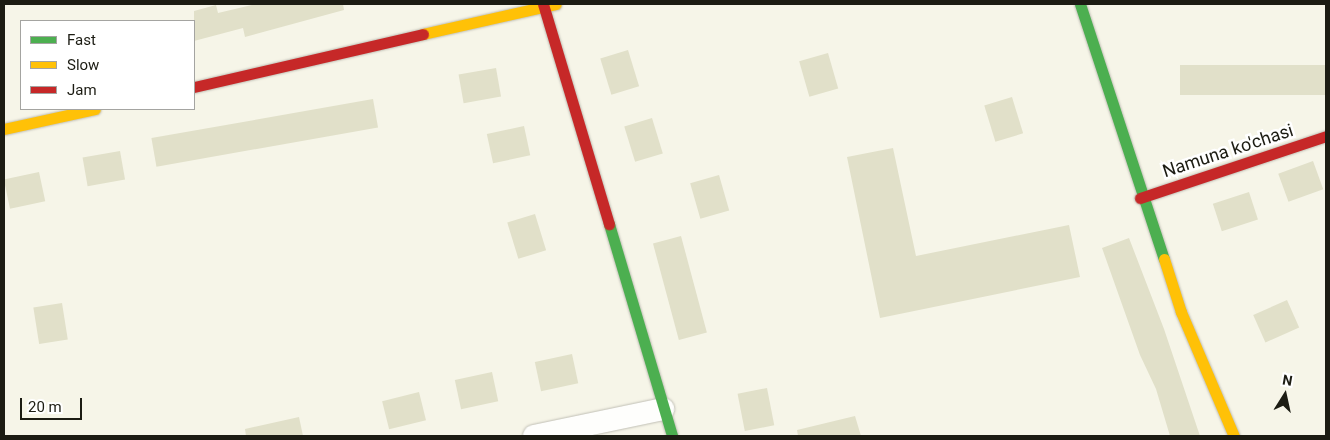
<!DOCTYPE html>
<style>
body{margin:0}
#map{position:relative;width:1330px;height:440px;overflow:hidden;background:#f6f5e8;font-family:Roboto,sans-serif}
div>[style]{position:absolute}
.building>*{inset:0;background:#e1e0c9;transform-origin:0 0}
.roads{filter:drop-shadow(0 0 1px #c0bfb5) drop-shadow(0 0 1px #c0bfb5)}
.street>*{height:22px;margin:-11px;padding:0 11px;transform-origin:11px;border-radius:11px;background:#fefefc}
.fast>*{height:11px;margin:-5.5px;padding:0 5.5px;transform-origin:5.5px;border-radius:5.5px;background:#4caf50}
.slow>*{height:11px;margin:-5.5px;padding:0 5.5px;transform-origin:5.5px;border-radius:5.5px;background:#ffc107}
.jam>*{height:11px;margin:-5.5px;padding:0 5.5px;transform-origin:5.5px;border-radius:5.5px;background:#c62828}
span{translate:-50% -50%;white-space:nowrap;text-align:center;line-height:1.15;-webkit-text-stroke:5px #fff;paint-order:stroke}
.street-label{font-size:18px;color:#1c1c13}
.frame{position:absolute;inset:0;border:5px solid #1c1c13;pointer-events:none}
.legend{position:absolute;left:20px;top:20px;width:175px;height:90px;box-sizing:border-box;background:#fff;border:1px solid #a4a4a1;margin:0;padding:6px 9px;list-style:none;font-size:15px;color:#1c1c13}
.legend li{display:flex;align-items:center;gap:10px;height:25px}
.legend b{width:25px;border:1px solid #a4a4a1}
.north{position:absolute;left:1260px;top:370px;width:50px;height:50px;-webkit-text-stroke:4px #fff;paint-order:stroke;rotate:10deg;font-size:14px;font-weight:700;line-height:20px;text-align:center;color:#1c1c13}
.north::after{content:'';display:block;margin:auto;width:18px;height:22px;background:#1c1c13;clip-path:polygon(50% 0,100% 100%,50% 72%,0 100%)}
.scale{position:absolute;left:20px;top:398px;width:62px;height:22px;box-sizing:border-box;border:2px solid #1c1c13;border-top:0;padding-left:6px;font-size:15px;line-height:18px;white-space:nowrap;color:#1c1c13;-webkit-text-stroke:4px #fff;paint-order:stroke}
</style>
<div id="map">
<div class="building">
<div style="clip-path:polygon(256px 4px,343px 4px,344px 10px,245px 37px,243px 28px,194px 41px,194px 11px,216px 5px,218px 13px)"></div>
<div style="left:628px;top:50px;width:38px;height:29px;rotate:73deg"></div>
<div style="left:828px;top:53px;width:37px;height:30px;rotate:74deg"></div>
<div style="left:1326px;top:65px;width:30px;height:146px;rotate:90deg"></div>
<div style="left:496px;top:68px;width:29px;height:38px;rotate:80deg"></div>
<div style="left:1012px;top:97px;width:38px;height:29px;rotate:73deg"></div>
<div style="left:373px;top:99px;width:29px;height:225px;rotate:80deg"></div>
<div style="left:652px;top:118px;width:37px;height:29px;rotate:73deg"></div>
<div style="left:524px;top:126px;width:30px;height:38px;rotate:78deg"></div>
<div style="clip-path:polygon(893px 148px,916px 256px,1069px 225px,1080px 277px,880px 318px,847px 157px)"></div>
<div style="left:120px;top:151px;width:29px;height:38px;rotate:80deg"></div>
<div style="left:1313px;top:161px;width:30px;height:37px;rotate:70deg"></div>
<div style="left:39px;top:172px;width:30px;height:36px;rotate:78deg"></div>
<div style="left:719px;top:175px;width:37px;height:30px;rotate:74deg"></div>
<div style="left:1249px;top:192px;width:29px;height:38px;rotate:72deg"></div>
<div style="left:535px;top:214px;width:38px;height:29px;rotate:73deg"></div>
<div style="left:681px;top:236px;width:100px;height:29px;rotate:75deg"></div>
<div style="clip-path:polygon(1129px 238px,1164px 329px,1200px 436px,1170px 436px,1156px 389px,1140px 355px,1102px 248px)"></div>
<div style="left:1287px;top:300px;width:30px;height:37px;rotate:66deg"></div>
<div style="left:62px;top:303px;width:37px;height:29px;rotate:81deg"></div>
<div style="left:572px;top:354px;width:30px;height:38px;rotate:78deg"></div>
<div style="left:492px;top:372px;width:30px;height:38px;rotate:78deg"></div>
<div style="left:767px;top:388px;width:38px;height:30px;rotate:79deg"></div>
<div style="left:419px;top:392px;width:29px;height:38px;rotate:76deg"></div>
<div style="clip-path:polygon(855px 416px,861px 436px,798px 436px,797px 430px)"></div>
<div style="clip-path:polygon(299px 417px,303px 436px,246px 436px,245px 429px)"></div>
</div>
<div class="roads">
<div class="street">
<div style="left:534px;top:436px;width:132px;rotate:-11.8deg"></div>
</div>
<div class="fast">
<div style="left:1080px;top:4px;width:268px;rotate:71.8deg"></div>
<div style="left:609px;top:224px;width:221px;rotate:73.4deg"></div>
</div>
<div class="slow">
<div style="left:423px;top:34px;width:136px;rotate:-12.7deg"></div>
<div style="left:4px;top:129px;width:93px;rotate:-12.4deg"></div>
<div style="left:1164px;top:259px;width:56px;rotate:72.2deg"></div>
<div style="left:1181px;top:312px;width:135px;rotate:66.9deg"></div>
</div>
<div class="jam">
<div style="left:543px;top:4px;width:230px;rotate:73.3deg"></div>
<div style="left:194px;top:87px;width:235px;rotate:-13deg"></div>
<div style="left:1140px;top:198px;width:196px;rotate:-18.4deg"></div>
</div>
</div>
<div class="street-label">
<span style="left:1228px;top:151px;rotate:-18deg">Namuna ko'chasi</span>
</div>
<div class="frame"></div>
<ul class="legend">
<li><b style="height:6px;background:#4caf50"></b>Fast</li>
<li><b style="height:6px;background:#ffc107"></b>Slow</li>
<li><b style="height:6px;background:#c62828"></b>Jam</li>
</ul>
<div class="north">N</div>
<div class="scale">20 m</div>
</div>
